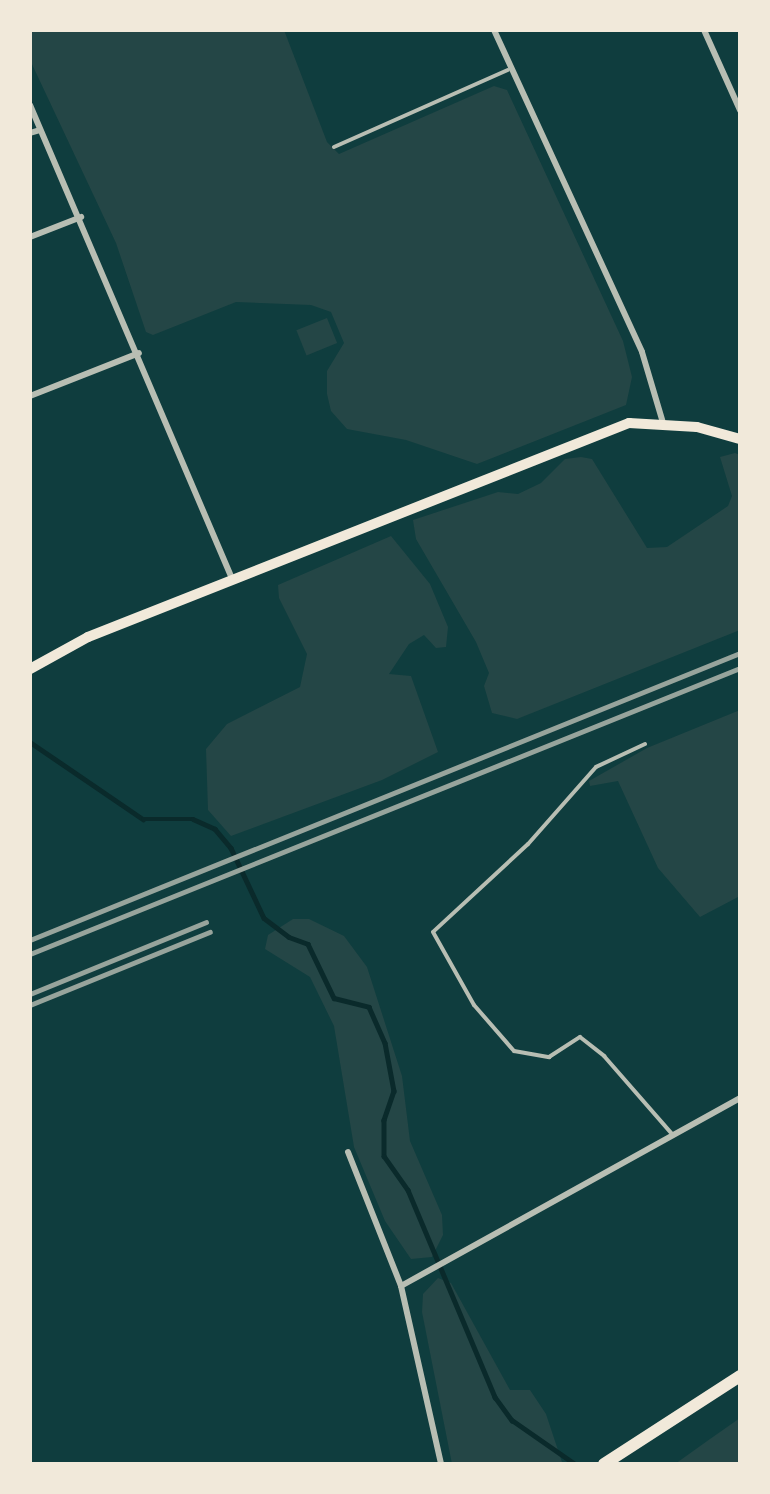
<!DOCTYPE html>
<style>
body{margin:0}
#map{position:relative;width:770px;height:1494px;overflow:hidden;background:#0f3d3e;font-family:Lato,sans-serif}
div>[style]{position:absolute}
.green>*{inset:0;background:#244646;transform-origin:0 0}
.stream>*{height:4.5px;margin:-2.25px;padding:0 2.25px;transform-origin:2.25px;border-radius:2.25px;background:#0a2a2b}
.service>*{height:4px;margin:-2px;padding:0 2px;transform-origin:2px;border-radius:2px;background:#b8beb3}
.minor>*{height:6px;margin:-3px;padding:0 3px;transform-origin:3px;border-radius:3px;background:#b8beb3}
.secondary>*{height:10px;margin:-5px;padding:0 5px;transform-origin:5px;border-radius:5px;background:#f1e9da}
.primary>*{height:12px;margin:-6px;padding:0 6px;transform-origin:6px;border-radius:6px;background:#f1e9da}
.rail>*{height:4.5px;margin:-2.25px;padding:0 2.25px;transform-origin:2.25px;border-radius:2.25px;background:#97a49c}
span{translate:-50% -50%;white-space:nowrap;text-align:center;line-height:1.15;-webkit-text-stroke:4.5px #f1e9da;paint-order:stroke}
.frame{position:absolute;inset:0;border:32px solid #f1e9da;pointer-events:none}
</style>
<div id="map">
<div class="green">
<div style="clip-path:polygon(30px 30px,284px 30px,327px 142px,339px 154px,494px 86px,507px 90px,623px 341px,632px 377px,626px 405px,477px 464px,406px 440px,347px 429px,331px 411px,327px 394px,327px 371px,344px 343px,331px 312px,311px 305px,236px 302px,153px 335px,146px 332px,116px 243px,30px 60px)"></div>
<div style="left:327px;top:318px;width:27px;height:33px;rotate:68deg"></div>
<div style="clip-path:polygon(735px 453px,740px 455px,740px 630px,517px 719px,492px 713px,484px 686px,489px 673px,476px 642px,416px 539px,413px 520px,498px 492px,518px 494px,541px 483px,565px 459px,581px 457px,592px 459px,647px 548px,667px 547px,728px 506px,732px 496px,720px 457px)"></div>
<div style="clip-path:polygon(391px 536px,430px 584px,448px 627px,446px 647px,436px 648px,424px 635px,409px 644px,389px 674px,411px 676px,438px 752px,382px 780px,231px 836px,208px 810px,206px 749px,227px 724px,300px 687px,307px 654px,279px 598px,278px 585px)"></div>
<div style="clip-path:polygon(740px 710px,740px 896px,700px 917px,658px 868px,618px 781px,590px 786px,589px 781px,647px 748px)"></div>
<div style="clip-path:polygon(293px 919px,309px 919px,344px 936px,367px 967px,402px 1076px,410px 1141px,442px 1215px,443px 1235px,432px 1257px,411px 1259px,385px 1221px,354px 1147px,334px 1026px,310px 977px,265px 949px,268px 935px)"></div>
<div style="clip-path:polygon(438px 1278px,451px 1283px,510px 1390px,530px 1390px,546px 1414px,562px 1462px,452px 1464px,422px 1312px,423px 1294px)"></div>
<div style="clip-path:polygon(740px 1418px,740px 1464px,675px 1464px,710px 1439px)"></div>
</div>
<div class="stream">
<div style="left:30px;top:742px;width:137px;rotate:34.3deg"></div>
<div style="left:143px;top:819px;width:50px"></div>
<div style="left:193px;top:819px;width:24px;rotate:24deg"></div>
<div style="left:215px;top:829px;width:25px;rotate:50deg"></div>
<div style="left:231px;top:848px;width:77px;rotate:64.8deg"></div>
<div style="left:264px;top:918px;width:31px;rotate:37deg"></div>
<div style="left:289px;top:937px;width:20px;rotate:20deg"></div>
<div style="left:308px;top:944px;width:60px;rotate:64.3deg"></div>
<div style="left:334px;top:998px;width:36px;rotate:14deg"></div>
<div style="left:369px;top:1007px;width:39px;rotate:66deg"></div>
<div style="left:385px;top:1043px;width:49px;rotate:79.4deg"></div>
<div style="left:394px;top:1091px;width:31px;rotate:109deg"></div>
<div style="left:384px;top:1120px;width:36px;rotate:90deg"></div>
<div style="left:384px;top:1156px;width:42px;rotate:54.8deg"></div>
<div style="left:408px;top:1190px;width:225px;rotate:67.2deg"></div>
<div style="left:495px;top:1397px;width:29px;rotate:54deg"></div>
<div style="left:512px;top:1420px;width:77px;rotate:34.9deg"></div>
</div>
<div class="service">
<div style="left:334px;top:147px;width:190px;rotate:-23.9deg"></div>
<div style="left:645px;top:744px;width:54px;rotate:154.9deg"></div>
<div style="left:596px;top:767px;width:103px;rotate:131.4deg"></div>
<div style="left:528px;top:844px;width:129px;rotate:137.2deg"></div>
<div style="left:433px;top:932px;width:84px;rotate:60.7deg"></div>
<div style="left:474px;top:1005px;width:61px;rotate:49deg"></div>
<div style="left:514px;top:1051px;width:36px;rotate:10deg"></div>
<div style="left:549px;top:1057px;width:37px;rotate:-33deg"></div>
<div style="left:580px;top:1037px;width:31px;rotate:38deg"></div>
<div style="left:604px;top:1056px;width:105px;rotate:48.9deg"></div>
</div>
<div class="minor">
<div style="left:494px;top:30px;width:354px;rotate:65.3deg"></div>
<div style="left:642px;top:352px;width:74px;rotate:73.5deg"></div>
<div style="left:704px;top:30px;width:88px;rotate:65.8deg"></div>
<div style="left:30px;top:105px;width:517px;rotate:66.9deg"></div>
<div style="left:30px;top:133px;width:10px;rotate:-17deg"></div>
<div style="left:30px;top:237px;width:55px;rotate:-21.4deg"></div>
<div style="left:30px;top:396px;width:117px;rotate:-21.5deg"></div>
<div style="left:348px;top:1152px;width:144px;rotate:68.4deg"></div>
<div style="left:401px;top:1286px;width:182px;rotate:77.3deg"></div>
<div style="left:401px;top:1286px;width:388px;rotate:-29deg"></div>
</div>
<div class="secondary">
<div style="left:30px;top:669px;width:66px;rotate:-28.9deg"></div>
<div style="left:88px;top:637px;width:582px;rotate:-21.58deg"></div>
<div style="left:629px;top:423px;width:68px;rotate:3.4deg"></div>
<div style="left:697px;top:427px;width:45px;rotate:15.6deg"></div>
</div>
<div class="primary">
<div style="left:604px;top:1464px;width:162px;rotate:-32.9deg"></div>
</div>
<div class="rail">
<div style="left:30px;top:940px;width:766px;rotate:-22.01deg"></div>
<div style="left:30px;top:954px;width:765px;rotate:-21.94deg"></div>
<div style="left:30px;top:994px;width:190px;rotate:-22.2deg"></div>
<div style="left:30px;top:1005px;width:194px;rotate:-22.1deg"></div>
</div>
<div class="frame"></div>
</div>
